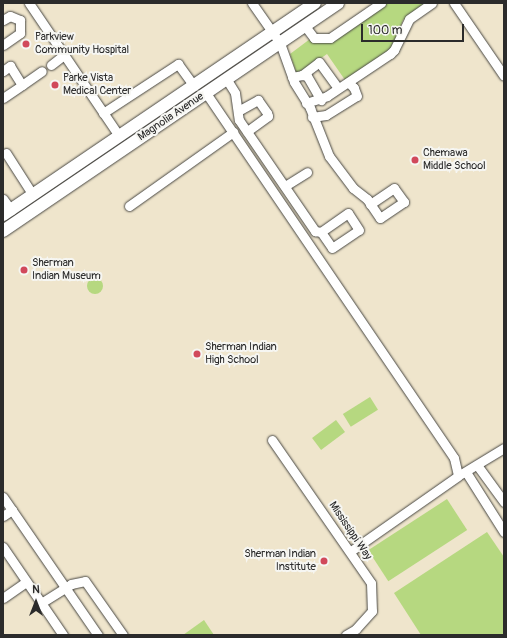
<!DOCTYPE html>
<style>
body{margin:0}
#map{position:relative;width:507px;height:638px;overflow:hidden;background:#efe5cc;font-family:Pangolin,sans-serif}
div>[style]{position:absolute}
.green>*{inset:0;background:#b6d880;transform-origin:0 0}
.round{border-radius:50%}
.roads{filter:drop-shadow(0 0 1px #484743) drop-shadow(0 0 1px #484743)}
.minor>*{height:9px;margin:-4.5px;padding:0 4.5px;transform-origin:4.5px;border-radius:4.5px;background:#fff}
.major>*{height:12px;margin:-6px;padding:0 6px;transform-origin:6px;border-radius:6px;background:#fff}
.dots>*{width:11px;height:11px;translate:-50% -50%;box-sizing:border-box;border:2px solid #f6f6f2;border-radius:50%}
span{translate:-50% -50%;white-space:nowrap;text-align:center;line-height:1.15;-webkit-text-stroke:4px #f6f6f2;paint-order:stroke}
.poi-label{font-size:11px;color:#2b2b2b}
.left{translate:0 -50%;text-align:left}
.right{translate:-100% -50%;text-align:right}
.street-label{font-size:11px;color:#2b2b2b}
.frame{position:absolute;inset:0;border:4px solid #2b2b2b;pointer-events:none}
.north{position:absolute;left:16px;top:582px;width:40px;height:40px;-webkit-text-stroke:3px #f6f6f2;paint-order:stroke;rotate:0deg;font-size:11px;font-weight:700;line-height:16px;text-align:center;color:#2b2b2b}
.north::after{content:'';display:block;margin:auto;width:14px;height:18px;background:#2b2b2b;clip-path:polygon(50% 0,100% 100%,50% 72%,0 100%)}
.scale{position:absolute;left:361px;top:24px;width:103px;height:18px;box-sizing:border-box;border:2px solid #2b2b2b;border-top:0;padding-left:5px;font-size:12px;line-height:14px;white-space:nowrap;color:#2b2b2b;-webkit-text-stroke:3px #f6f6f2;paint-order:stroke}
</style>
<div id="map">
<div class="green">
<div style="clip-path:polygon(386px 3px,425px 3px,403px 20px,392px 48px,345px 80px,327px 54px,297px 75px,290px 54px,310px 39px,326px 43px,335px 39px)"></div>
<div class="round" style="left:87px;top:278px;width:16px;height:16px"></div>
<div style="left:370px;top:397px;width:15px;height:32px;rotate:58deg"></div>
<div style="left:336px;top:420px;width:15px;height:30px;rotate:53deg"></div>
<div style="left:447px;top:499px;width:37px;height:94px;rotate:57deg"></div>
<div style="clip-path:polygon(487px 532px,504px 557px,504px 635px,421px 635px,394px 593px)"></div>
<div style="clip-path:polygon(204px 620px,214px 635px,183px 635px)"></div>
</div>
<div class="roads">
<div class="minor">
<div style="left:29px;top:3px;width:161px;rotate:55.9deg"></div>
<div style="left:252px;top:3px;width:49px;rotate:55deg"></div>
<div style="left:280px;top:43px;width:41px;rotate:70.3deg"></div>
<div style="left:294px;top:82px;width:31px;rotate:58deg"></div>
<div style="left:310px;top:108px;width:52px;rotate:68.4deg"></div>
<div style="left:329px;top:156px;width:40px;rotate:53deg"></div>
<div style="left:353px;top:188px;width:18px;rotate:38deg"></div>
<div style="left:367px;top:199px;width:23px;rotate:56deg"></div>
<div style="left:380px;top:218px;width:29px;rotate:-34deg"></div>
<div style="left:404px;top:202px;width:17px;rotate:-126deg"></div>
<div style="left:394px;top:188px;width:29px;rotate:146deg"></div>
<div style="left:454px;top:3px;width:88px;rotate:55.6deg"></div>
<div style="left:3px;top:20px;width:8px;rotate:-30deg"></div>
<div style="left:10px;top:16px;width:11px;rotate:22deg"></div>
<div style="left:305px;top:26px;width:15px;rotate:53deg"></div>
<div style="left:314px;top:38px;width:16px"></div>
<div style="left:330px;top:38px;width:62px;rotate:-34.5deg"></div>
<div style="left:3px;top:45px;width:21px;rotate:-35deg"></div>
<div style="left:20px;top:33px;width:13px;rotate:-90deg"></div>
<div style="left:51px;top:65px;width:16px;rotate:-38deg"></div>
<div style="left:3px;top:71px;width:9px;rotate:-36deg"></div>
<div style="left:10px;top:66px;width:22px;rotate:58deg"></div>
<div style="left:22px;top:85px;width:24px;rotate:-35deg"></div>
<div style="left:302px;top:75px;width:5px;rotate:11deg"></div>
<div style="left:307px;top:76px;width:28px;rotate:60deg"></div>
<div style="left:292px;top:77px;width:10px;rotate:-11deg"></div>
<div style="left:302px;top:75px;width:21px;rotate:-37deg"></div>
<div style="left:319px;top:62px;width:32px;rotate:54deg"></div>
<div style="left:227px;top:80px;width:15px;rotate:58deg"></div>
<div style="left:235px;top:93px;width:27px;rotate:82deg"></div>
<div style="left:239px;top:120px;width:135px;rotate:55.6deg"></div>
<div style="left:315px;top:231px;width:6px;rotate:9deg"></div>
<div style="left:321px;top:232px;width:19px;rotate:55deg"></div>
<div style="left:332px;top:248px;width:32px;rotate:-34deg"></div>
<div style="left:359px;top:230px;width:20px;rotate:-123deg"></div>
<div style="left:348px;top:213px;width:33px;rotate:145deg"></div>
<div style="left:206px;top:93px;width:441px;rotate:55.8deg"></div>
<div style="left:454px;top:458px;width:18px;rotate:77deg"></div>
<div style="left:458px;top:476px;width:131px;rotate:145deg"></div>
<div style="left:3px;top:98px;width:23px;rotate:-34deg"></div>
<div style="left:306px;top:103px;width:22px;rotate:-18deg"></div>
<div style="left:327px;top:96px;width:76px;rotate:-33.7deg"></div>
<div style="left:390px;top:54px;width:6px;rotate:-45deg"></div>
<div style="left:394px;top:50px;width:34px;rotate:-64deg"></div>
<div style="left:409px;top:19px;width:28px;rotate:-35deg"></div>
<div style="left:238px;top:111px;width:23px;rotate:-29deg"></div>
<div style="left:258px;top:100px;width:16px;rotate:55deg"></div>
<div style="left:267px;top:113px;width:3px;rotate:72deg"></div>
<div style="left:268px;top:116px;width:26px;rotate:144deg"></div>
<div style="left:103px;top:113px;width:90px;rotate:-33.2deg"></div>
<div style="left:178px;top:64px;width:27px;rotate:54deg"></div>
<div style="left:312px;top:117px;width:14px;rotate:-8deg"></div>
<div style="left:326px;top:115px;width:36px;rotate:-32deg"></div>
<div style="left:357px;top:96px;width:9px;rotate:-111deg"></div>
<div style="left:354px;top:88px;width:8px;rotate:-135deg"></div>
<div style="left:6px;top:153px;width:50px;rotate:57.3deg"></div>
<div style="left:285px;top:186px;width:26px;rotate:-32deg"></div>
<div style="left:3px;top:199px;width:14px;rotate:54deg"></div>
<div style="left:129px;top:206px;width:128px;rotate:-35.4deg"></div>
<div style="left:272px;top:440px;width:174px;rotate:55.3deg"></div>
<div style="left:371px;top:583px;width:28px;rotate:88deg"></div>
<div style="left:372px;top:611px;width:24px;rotate:132deg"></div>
<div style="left:356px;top:629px;width:12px;rotate:149deg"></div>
<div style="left:477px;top:465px;width:46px;rotate:53.9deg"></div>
<div style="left:466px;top:472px;width:71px;rotate:57.7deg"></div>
<div style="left:461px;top:474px;width:50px;rotate:-31.2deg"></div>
<div style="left:3px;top:497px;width:168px;rotate:55.5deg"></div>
<div style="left:3px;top:516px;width:11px;rotate:-34deg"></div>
<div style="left:3px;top:547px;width:107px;rotate:55.7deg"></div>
<div style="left:3px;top:598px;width:28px;rotate:-35deg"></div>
<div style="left:41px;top:603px;width:36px;rotate:-32deg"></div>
<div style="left:71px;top:584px;width:14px;rotate:-12deg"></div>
<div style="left:85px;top:581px;width:66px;rotate:54.9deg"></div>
</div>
<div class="major">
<div style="left:3px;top:215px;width:377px;rotate:-34.2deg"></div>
<div style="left:3px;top:231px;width:405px;rotate:-34.2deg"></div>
</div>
</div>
<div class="dots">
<div style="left:26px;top:44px;background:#d1495b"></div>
<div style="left:55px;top:85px;background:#d1495b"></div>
<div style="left:415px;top:160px;background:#d1495b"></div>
<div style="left:24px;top:270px;background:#d1495b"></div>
<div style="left:197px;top:354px;background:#d1495b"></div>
<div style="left:324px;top:561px;background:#d1495b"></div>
</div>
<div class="poi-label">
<span class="left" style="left:35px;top:44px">Parkview<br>Community Hospital</span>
<span class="left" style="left:63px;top:85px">Parke Vista<br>Medical Center</span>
<span class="left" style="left:423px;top:160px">Chemawa<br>Middle School</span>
<span class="left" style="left:32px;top:270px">Sherman<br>Indian Museum</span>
<span class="left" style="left:205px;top:354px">Sherman Indian<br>High School</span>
<span class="right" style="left:316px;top:561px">Sherman Indian<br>Institute</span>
</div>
<div class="street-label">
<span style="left:171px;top:117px;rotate:-34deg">Magnolia Avenue</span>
<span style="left:350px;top:531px;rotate:56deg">Mississippi Way</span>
</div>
<div class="frame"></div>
<div class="north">N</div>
<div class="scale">100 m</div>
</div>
